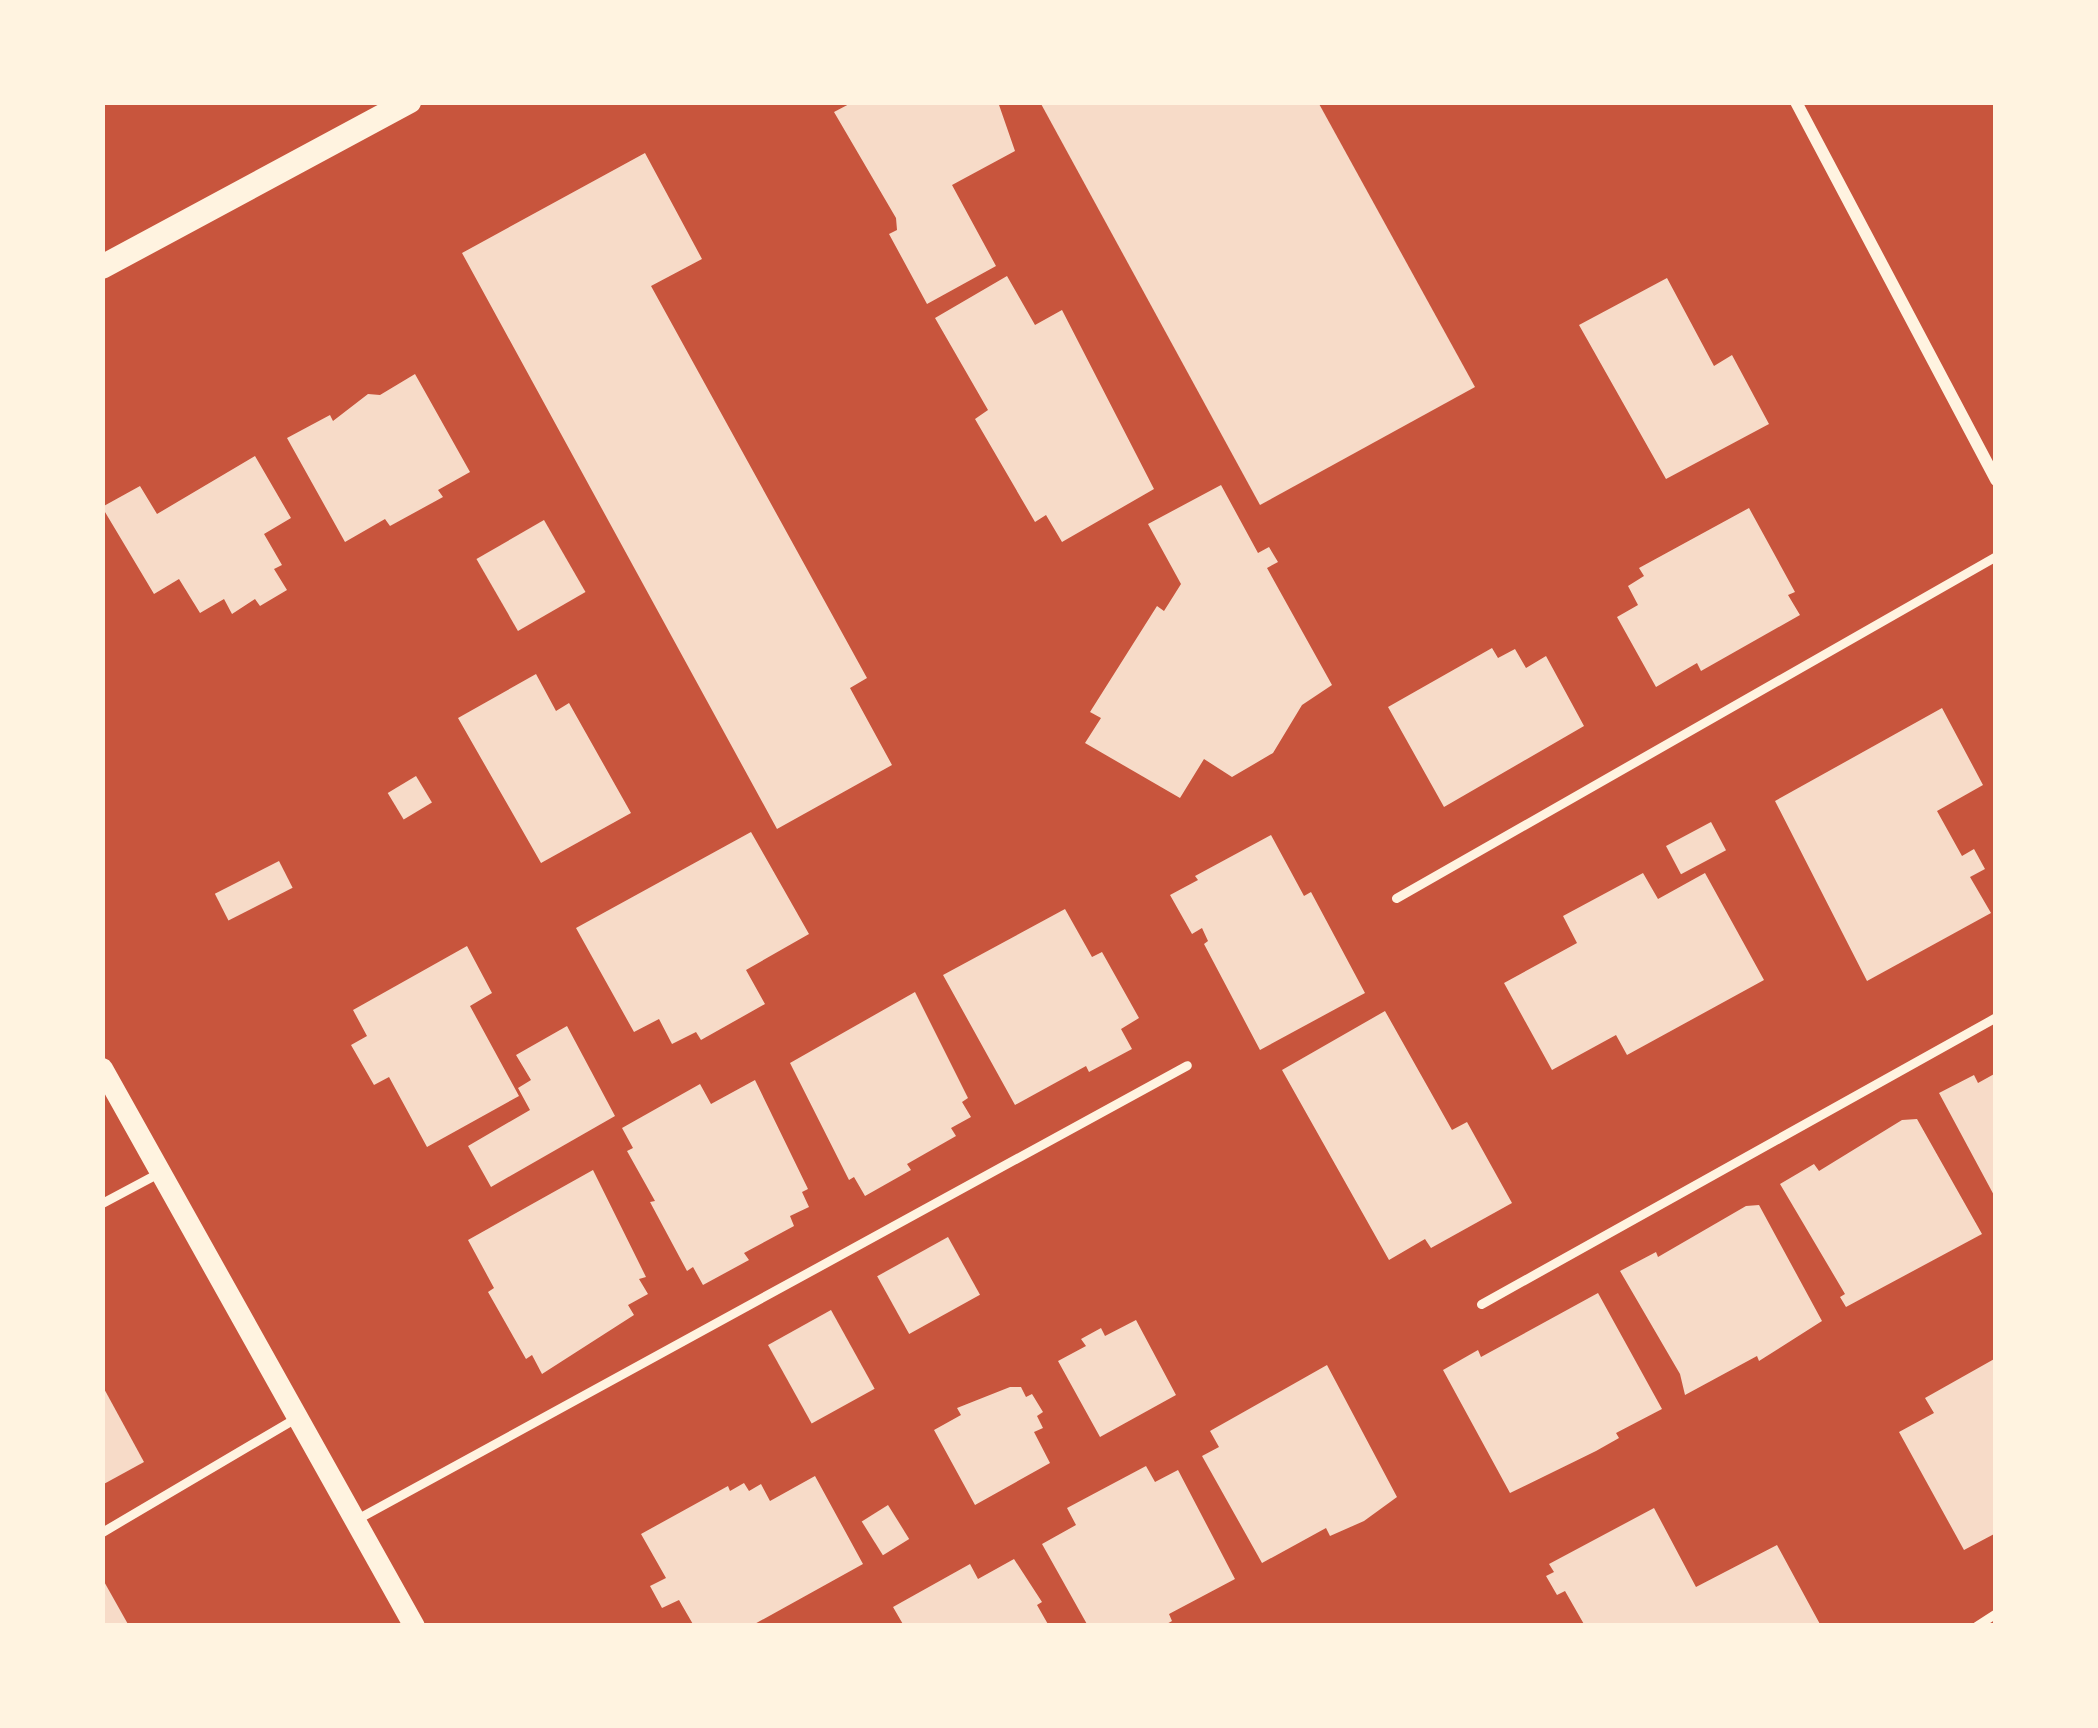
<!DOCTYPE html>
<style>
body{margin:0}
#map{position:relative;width:2098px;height:1728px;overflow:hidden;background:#c8553d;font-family:"PT Sans",sans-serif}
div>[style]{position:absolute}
.building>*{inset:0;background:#f7dbc8;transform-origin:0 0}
.service>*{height:9px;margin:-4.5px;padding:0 4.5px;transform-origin:4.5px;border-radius:4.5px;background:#fff3e0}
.minor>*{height:12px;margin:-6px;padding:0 6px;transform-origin:6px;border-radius:6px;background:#fff3e0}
.tertiary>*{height:21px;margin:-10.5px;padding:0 10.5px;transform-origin:10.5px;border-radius:10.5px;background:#fff3e0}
.secondary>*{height:24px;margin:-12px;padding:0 12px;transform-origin:12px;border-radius:12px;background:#fff3e0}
span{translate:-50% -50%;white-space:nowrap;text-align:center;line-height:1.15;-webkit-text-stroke:10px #fff3e0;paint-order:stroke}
.frame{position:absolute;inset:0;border:105px solid #fff3e0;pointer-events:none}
</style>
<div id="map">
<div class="building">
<div style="clip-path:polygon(853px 102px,998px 102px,1015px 151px,952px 185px,996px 266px,927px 304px,889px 234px,897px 230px,896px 218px,834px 112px)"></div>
<div style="clip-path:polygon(1040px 102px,1318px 102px,1475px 387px,1260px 505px)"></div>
<div style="clip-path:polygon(645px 153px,702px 259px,651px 286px,867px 678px,850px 688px,892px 765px,777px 829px,462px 253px)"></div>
<div style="clip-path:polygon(1007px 276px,1035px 325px,1062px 310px,1154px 489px,1062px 542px,1046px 515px,1035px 522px,975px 419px,988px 410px,935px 318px)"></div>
<div style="clip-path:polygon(1667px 278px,1714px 366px,1732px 355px,1769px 424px,1666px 479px,1579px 325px)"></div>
<div style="clip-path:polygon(415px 374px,470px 472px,438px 490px,443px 497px,390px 526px,385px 519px,345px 542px,287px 438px,330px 415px,333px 421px,368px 394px,380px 395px)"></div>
<div style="clip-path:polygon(255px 456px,291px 518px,264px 534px,282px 565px,274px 569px,287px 590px,260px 606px,255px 599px,232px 614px,224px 599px,200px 613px,179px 579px,154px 594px,102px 507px,140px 486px,157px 514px)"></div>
<div style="clip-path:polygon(1221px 485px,1258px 553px,1269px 547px,1278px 562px,1267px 568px,1332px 685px,1302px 705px,1273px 753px,1232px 777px,1204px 759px,1180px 798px,1085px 743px,1101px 718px,1090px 712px,1157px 606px,1164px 611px,1181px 584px,1148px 524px)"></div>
<div style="clip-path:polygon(1749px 508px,1795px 592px,1788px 595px,1800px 615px,1701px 671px,1697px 663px,1656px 687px,1617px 617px,1638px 605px,1628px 586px,1644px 576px,1639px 568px)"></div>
<div style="left:544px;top:520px;width:83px;height:78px;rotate:60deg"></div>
<div style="clip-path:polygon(1492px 648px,1498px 658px,1515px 649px,1526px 668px,1546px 656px,1584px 726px,1444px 807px,1388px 707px)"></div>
<div style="clip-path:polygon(536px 674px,556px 711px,569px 703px,631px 813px,541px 863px,458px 718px)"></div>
<div style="clip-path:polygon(1942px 708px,1983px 785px,1937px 811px,1962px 856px,1974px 849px,1985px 869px,1970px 877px,1991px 913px,1867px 981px,1775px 801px)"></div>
<div style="left:416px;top:776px;width:31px;height:33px;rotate:59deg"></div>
<div style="left:1711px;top:822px;width:32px;height:51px;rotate:62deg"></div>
<div style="clip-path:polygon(751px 832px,809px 934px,746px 970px,765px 1004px,701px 1040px,696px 1032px,672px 1044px,659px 1019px,634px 1032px,576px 928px)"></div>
<div style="clip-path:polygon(1271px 835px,1304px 896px,1311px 892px,1365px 993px,1260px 1050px,1204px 944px,1208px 941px,1202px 928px,1192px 934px,1170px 895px,1198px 880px,1195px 876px)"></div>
<div style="left:279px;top:861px;width:30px;height:72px;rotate:63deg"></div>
<div style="clip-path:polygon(1643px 873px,1658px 899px,1705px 873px,1764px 980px,1627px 1055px,1616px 1035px,1552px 1070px,1504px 983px,1577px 943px,1563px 916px)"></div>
<div style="clip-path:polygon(1065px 909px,1092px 957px,1102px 952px,1139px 1018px,1121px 1029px,1132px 1049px,1089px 1072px,1086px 1066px,1015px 1105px,943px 975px)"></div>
<div style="clip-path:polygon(467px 946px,492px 993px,470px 1006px,519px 1096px,427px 1147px,389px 1077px,374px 1085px,351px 1045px,367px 1036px,353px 1010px)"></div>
<div style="clip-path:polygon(915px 992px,968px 1098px,962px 1102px,971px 1117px,951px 1128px,956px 1136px,907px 1164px,911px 1170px,865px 1196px,854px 1177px,849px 1180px,790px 1063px)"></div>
<div style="clip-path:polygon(1385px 1011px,1452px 1130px,1467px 1122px,1512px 1203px,1431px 1248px,1425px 1239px,1389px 1260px,1282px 1070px)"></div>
<div style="clip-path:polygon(567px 1026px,615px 1116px,491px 1187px,468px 1146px,530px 1110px,518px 1088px,531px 1080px,516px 1055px)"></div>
<div style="clip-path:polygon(1996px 1073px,1996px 1199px,1939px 1093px,1974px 1075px,1978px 1083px)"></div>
<div style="clip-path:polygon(755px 1080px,808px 1189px,802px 1192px,809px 1207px,790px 1216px,794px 1226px,744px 1253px,749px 1260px,703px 1285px,693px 1267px,687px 1271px,650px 1202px,655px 1201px,627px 1151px,633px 1148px,622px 1128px,700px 1084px,711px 1104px)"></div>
<div style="clip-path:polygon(1917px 1119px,1982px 1234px,1846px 1307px,1840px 1297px,1845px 1294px,1780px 1184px,1814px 1164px,1819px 1171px,1902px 1120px)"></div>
<div style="clip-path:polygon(593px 1170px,646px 1277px,639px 1279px,648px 1294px,628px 1305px,634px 1315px,542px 1374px,532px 1355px,526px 1359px,488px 1292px,494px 1288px,468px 1240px)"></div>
<div style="clip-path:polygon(1759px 1205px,1822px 1321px,1759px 1361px,1757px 1356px,1685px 1395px,1680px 1374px,1620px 1271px,1656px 1252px,1658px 1257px,1746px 1206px)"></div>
<div style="left:948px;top:1237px;width:66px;height:81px;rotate:61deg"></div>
<div style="clip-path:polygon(1598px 1293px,1662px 1409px,1616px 1433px,1619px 1438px,1596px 1451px,1510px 1493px,1443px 1370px,1478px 1350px,1481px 1357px)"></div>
<div style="left:831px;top:1310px;width:90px;height:72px;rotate:61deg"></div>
<div style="clip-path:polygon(1136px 1320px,1176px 1395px,1100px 1437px,1058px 1361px,1086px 1346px,1081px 1339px,1101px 1328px,1105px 1336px)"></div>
<div style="clip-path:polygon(1996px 1358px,1996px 1533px,1964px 1550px,1899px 1432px,1934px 1413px,1925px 1398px)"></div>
<div style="clip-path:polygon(1327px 1365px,1397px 1497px,1364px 1521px,1330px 1536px,1326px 1528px,1262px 1563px,1202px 1456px,1219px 1447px,1210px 1431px)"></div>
<div style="clip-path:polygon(102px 1385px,144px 1462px,102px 1485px)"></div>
<div style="clip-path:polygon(1010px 1387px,1021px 1387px,1026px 1397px,1032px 1394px,1043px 1412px,1037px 1416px,1043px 1428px,1034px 1432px,1050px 1463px,975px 1505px,934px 1430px,961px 1415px,957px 1408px)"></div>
<div style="clip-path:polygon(1146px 1466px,1155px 1482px,1178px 1470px,1235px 1579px,1169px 1614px,1172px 1621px,1163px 1626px,1088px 1626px,1042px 1544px,1076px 1525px,1067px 1508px)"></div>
<div style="clip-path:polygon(815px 1476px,863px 1564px,751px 1626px,694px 1626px,679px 1600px,662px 1608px,650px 1586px,666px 1578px,641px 1534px,728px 1486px,730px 1491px,744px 1483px,749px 1491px,761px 1484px,770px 1501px)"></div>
<div style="left:888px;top:1505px;width:40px;height:31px;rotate:58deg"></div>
<div style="clip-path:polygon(1654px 1508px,1696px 1587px,1777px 1545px,1821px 1626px,1585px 1626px,1565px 1591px,1557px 1595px,1546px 1576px,1554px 1572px,1549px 1564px)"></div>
<div style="clip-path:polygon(1014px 1559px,1042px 1602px,1037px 1605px,1049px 1626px,904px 1626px,893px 1607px,970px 1564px,978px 1579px)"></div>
<div style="clip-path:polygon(102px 1578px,129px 1626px,102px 1626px)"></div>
</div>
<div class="service">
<div style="left:1396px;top:898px;width:691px;rotate:-29.68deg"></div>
<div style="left:102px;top:1203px;width:66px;rotate:-28.1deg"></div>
<div style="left:1481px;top:1304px;width:590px;rotate:-29.13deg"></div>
<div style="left:355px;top:1520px;width:948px;rotate:-28.67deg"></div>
<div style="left:102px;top:1532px;width:226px;rotate:-30.5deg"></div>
<div style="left:1976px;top:1626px;width:24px;rotate:-33deg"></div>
</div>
<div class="minor">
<div style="left:1796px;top:102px;width:428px;rotate:62.1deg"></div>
</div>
<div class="tertiary">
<div style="left:102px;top:1068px;width:639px;rotate:60.79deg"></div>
</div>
<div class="secondary">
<div style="left:102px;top:267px;width:349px;rotate:-28.3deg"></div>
</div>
<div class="frame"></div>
</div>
